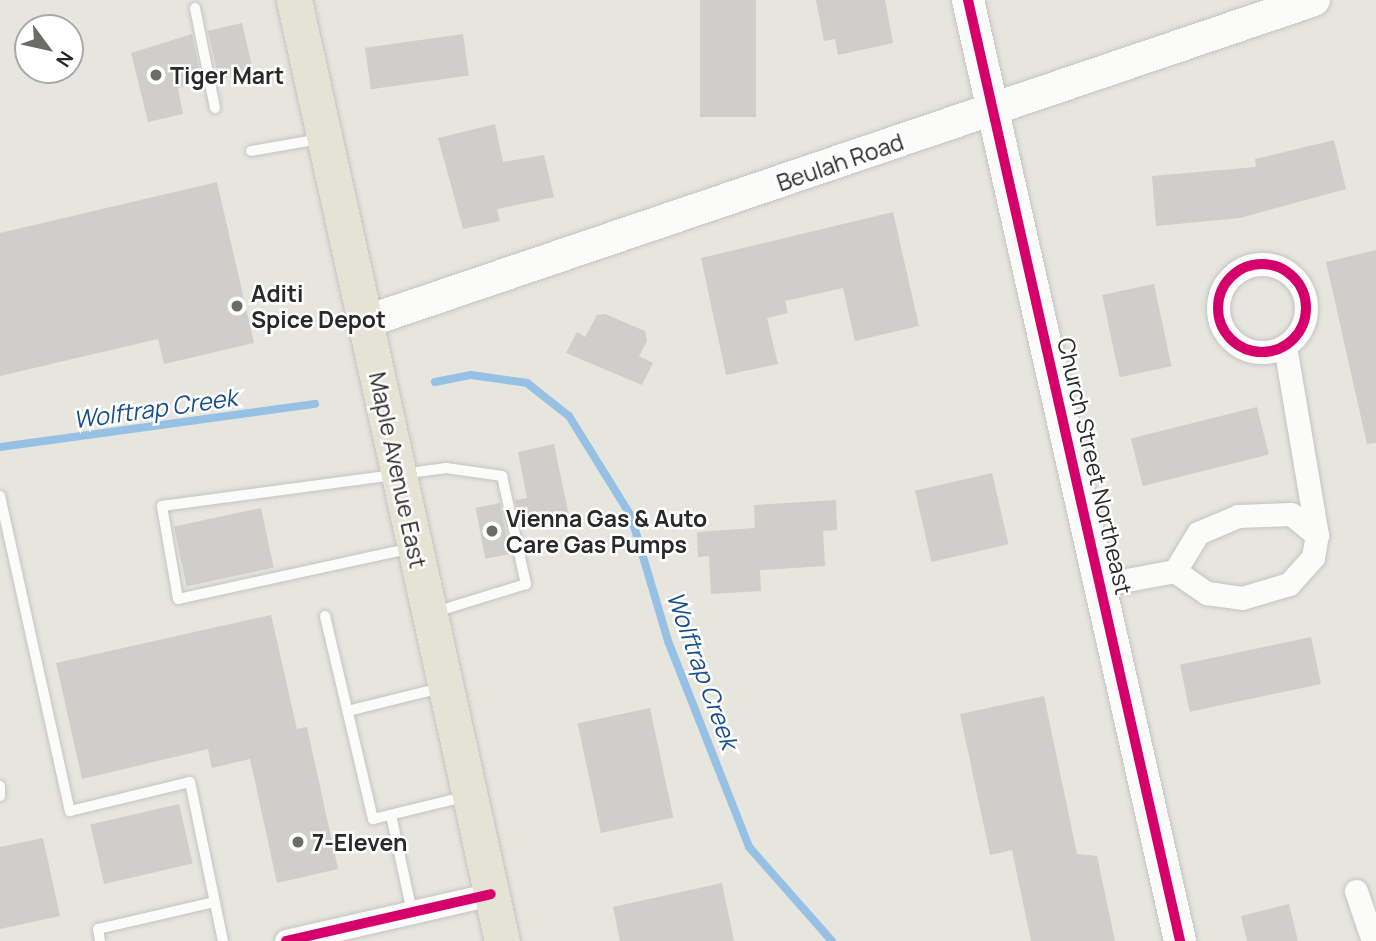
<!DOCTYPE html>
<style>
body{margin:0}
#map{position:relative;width:1376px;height:941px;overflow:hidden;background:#e6e5de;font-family:Manrope,sans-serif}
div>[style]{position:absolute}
.stream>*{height:8px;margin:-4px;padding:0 4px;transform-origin:4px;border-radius:4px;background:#97c1e4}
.building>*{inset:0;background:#cfceca;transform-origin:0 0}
.roads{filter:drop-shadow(0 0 2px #c4c4c4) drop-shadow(0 0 2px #c4c4c4)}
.lane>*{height:10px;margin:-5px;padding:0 5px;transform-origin:5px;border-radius:5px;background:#fbfbfa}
.street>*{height:23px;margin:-11.5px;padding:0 11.5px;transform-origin:11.5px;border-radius:11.5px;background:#fbfbfa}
.street>.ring{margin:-11.5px;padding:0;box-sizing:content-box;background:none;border:23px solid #fbfbfa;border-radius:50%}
.secondary>*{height:32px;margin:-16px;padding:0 16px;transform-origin:16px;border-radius:16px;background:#fbfbfa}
.primary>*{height:35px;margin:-17.5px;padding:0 17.5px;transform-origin:17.5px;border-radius:17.5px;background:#e4e3d4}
.cycleway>*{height:10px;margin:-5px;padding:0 5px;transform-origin:5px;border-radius:5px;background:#d6006c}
.cycleway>.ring{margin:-5px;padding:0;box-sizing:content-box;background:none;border:10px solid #d6006c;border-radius:50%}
.dots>*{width:19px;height:19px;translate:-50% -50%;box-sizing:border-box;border:4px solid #fff;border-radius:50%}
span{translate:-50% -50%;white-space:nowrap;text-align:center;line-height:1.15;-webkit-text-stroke:5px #fff;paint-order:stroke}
.poi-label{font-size:23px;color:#292929;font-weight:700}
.left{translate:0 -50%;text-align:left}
.street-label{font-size:23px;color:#292929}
.water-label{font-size:24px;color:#164e90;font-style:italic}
.north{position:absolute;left:14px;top:14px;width:70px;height:70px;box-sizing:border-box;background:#fff;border:2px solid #a9a9a9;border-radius:50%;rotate:123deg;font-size:19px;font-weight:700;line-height:28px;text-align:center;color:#292929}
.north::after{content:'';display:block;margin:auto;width:24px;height:32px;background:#6b6b68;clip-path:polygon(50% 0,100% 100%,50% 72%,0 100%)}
</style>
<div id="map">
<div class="stream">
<div style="left:435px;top:382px;width:37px;rotate:-11deg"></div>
<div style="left:471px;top:375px;width:57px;rotate:8.1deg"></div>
<div style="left:527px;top:383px;width:53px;rotate:38.2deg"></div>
<div style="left:569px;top:416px;width:118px;rotate:58.2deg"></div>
<div style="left:631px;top:516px;width:130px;rotate:73.5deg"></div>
<div style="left:668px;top:641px;width:221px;rotate:68.5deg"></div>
<div style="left:749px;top:847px;width:125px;rotate:48.6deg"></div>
<div style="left:0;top:447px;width:318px;rotate:-7.8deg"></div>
</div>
<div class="building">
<div style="left:700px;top:0;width:56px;height:117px"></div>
<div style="clip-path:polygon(816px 0,885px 0,893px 43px,838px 55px,835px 39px,824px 41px)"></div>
<div style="left:242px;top:23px;width:50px;height:35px;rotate:77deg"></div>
<div style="clip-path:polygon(192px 34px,202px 83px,178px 88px,183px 114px,148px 122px,131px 53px)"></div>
<div style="left:463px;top:34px;width:42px;height:99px;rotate:82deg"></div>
<div style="clip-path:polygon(495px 124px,503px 162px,544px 155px,554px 197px,497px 209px,500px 221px,463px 229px,438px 138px)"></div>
<div style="clip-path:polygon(1334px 140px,1346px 189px,1240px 218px,1156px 226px,1152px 176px,1256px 167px,1255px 159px)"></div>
<div style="clip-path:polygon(217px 182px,254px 343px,164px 364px,158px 339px,0 376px,0 233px)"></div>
<div style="clip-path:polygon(893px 212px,919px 326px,855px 341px,843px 288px,785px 301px,788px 313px,767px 318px,778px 364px,726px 375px,701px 258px)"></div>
<div style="clip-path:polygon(1376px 250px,1376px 443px,1367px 444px,1326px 262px)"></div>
<div style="left:1154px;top:284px;width:84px;height:53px;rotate:78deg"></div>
<div style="clip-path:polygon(605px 314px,645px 331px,647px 341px,639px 356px,653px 363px,642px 385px,566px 353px,577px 332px,585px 337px,597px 315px)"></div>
<div style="left:1257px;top:407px;width:49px;height:130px;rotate:76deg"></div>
<div style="clip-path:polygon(554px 444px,569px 516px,521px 527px,515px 500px,527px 498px,518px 452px)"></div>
<div style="left:992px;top:473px;width:73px;height:79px;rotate:77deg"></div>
<div style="clip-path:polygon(836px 500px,837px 530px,823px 531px,825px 566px,760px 570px,761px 591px,711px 594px,709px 556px,698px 557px,697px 532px,755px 528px,754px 505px)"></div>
<div style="left:500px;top:503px;width:52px;height:25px;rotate:79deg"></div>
<div style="left:261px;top:508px;width:61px;height:89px;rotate:78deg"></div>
<div style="clip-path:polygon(271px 615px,297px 729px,307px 727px,338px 869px,277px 883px,250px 759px,212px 768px,208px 749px,82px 779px,56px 663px)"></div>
<div style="left:1311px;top:637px;width:48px;height:134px;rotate:78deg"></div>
<div style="clip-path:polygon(1044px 696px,1077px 854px,1097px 856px,1115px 941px,1031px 941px,1012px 850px,990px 855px,960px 714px)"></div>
<div style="left:650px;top:708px;width:112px;height:74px;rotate:78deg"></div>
<div style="left:179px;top:804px;width:61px;height:91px;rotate:77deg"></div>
<div style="clip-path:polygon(43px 838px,60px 916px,0 929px,0 847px)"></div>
<div style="clip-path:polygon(722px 883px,734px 941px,620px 941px,613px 907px)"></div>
<div style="clip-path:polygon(1289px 904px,1298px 941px,1247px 941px,1241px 916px)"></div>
</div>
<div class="roads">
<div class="lane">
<div style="left:195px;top:8px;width:102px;rotate:78.7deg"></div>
<div style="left:251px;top:151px;width:70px;rotate:-9.9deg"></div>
<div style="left:0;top:496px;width:323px;rotate:77.5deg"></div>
<div style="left:70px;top:811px;width:123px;rotate:-13.6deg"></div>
<div style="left:190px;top:782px;width:162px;rotate:78.3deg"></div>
<div style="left:412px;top:548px;width:239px;rotate:167.7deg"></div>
<div style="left:178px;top:599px;width:94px;rotate:-99.8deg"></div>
<div style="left:162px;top:506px;width:287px;rotate:-7.6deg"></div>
<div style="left:446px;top:468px;width:57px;rotate:8.1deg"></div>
<div style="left:502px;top:476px;width:111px;rotate:77.5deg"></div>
<div style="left:526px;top:584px;width:95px;rotate:162.9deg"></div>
<div style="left:325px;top:616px;width:209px;rotate:76.7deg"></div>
<div style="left:373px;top:819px;width:97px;rotate:-13.7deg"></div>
<div style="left:348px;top:711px;width:95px;rotate:-14deg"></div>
<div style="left:0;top:786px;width:10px;rotate:90deg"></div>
<div style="left:391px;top:815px;width:99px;rotate:77.8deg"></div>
<div style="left:100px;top:941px;width:12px;rotate:-99deg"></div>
<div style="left:98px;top:929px;width:119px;rotate:-13.1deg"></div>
</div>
<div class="street">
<div class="ring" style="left:1218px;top:264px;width:65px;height:65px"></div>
<div style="left:1285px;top:346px;width:192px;rotate:80.4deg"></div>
<div style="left:1100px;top:585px;width:76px;rotate:-10.6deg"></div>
<div style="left:1175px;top:571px;width:39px;rotate:35deg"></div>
<div style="left:1207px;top:593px;width:35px;rotate:8deg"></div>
<div style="left:1242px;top:598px;width:49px;rotate:-16.6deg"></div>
<div style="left:1289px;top:584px;width:36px;rotate:-48deg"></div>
<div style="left:1313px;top:557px;width:22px;rotate:-80deg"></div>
<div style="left:1317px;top:535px;width:33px;rotate:-141deg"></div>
<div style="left:1291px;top:514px;width:53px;rotate:177.8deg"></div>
<div style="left:1238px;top:516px;width:43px;rotate:157deg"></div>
<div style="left:1198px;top:533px;width:44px;rotate:121.2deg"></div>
<div style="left:1356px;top:891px;width:53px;rotate:71.2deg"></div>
<div style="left:286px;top:941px;width:210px;rotate:-12.9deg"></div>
</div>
<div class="secondary">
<div style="left:968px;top:0;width:965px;rotate:77.3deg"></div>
<div style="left:365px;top:322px;width:1002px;rotate:-18.74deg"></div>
</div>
<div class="primary">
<div style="left:294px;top:0;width:964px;rotate:77.54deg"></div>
</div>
</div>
<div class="cycleway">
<div style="left:968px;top:0;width:965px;rotate:77.3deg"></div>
<div class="ring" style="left:1218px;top:264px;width:78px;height:78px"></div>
<div style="left:286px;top:941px;width:210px;rotate:-12.9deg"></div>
</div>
<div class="dots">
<div style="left:156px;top:75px;background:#6b6b68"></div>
<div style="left:237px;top:306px;background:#6b6b68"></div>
<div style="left:492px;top:531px;background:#6b6b68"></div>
<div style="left:298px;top:842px;background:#6b6b68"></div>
</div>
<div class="poi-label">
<span class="left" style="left:170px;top:75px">Tiger Mart</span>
<span class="left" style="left:251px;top:306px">Aditi<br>Spice Depot</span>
<span class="left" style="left:506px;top:531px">Vienna Gas &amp; Auto<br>Care Gas Pumps</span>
<span class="left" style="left:312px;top:842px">7-Eleven</span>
</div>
<div class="street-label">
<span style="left:840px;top:162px;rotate:-19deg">Beulah Road</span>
<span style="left:1095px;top:466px;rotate:77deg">Church Street Northeast</span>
<span style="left:398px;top:470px;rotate:78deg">Maple Avenue East</span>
</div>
<div class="water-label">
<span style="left:155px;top:408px;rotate:-8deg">Wolftrap Creek</span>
<span style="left:703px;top:670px;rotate:70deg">Wolftrap Creek</span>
</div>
<div class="north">N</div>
</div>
